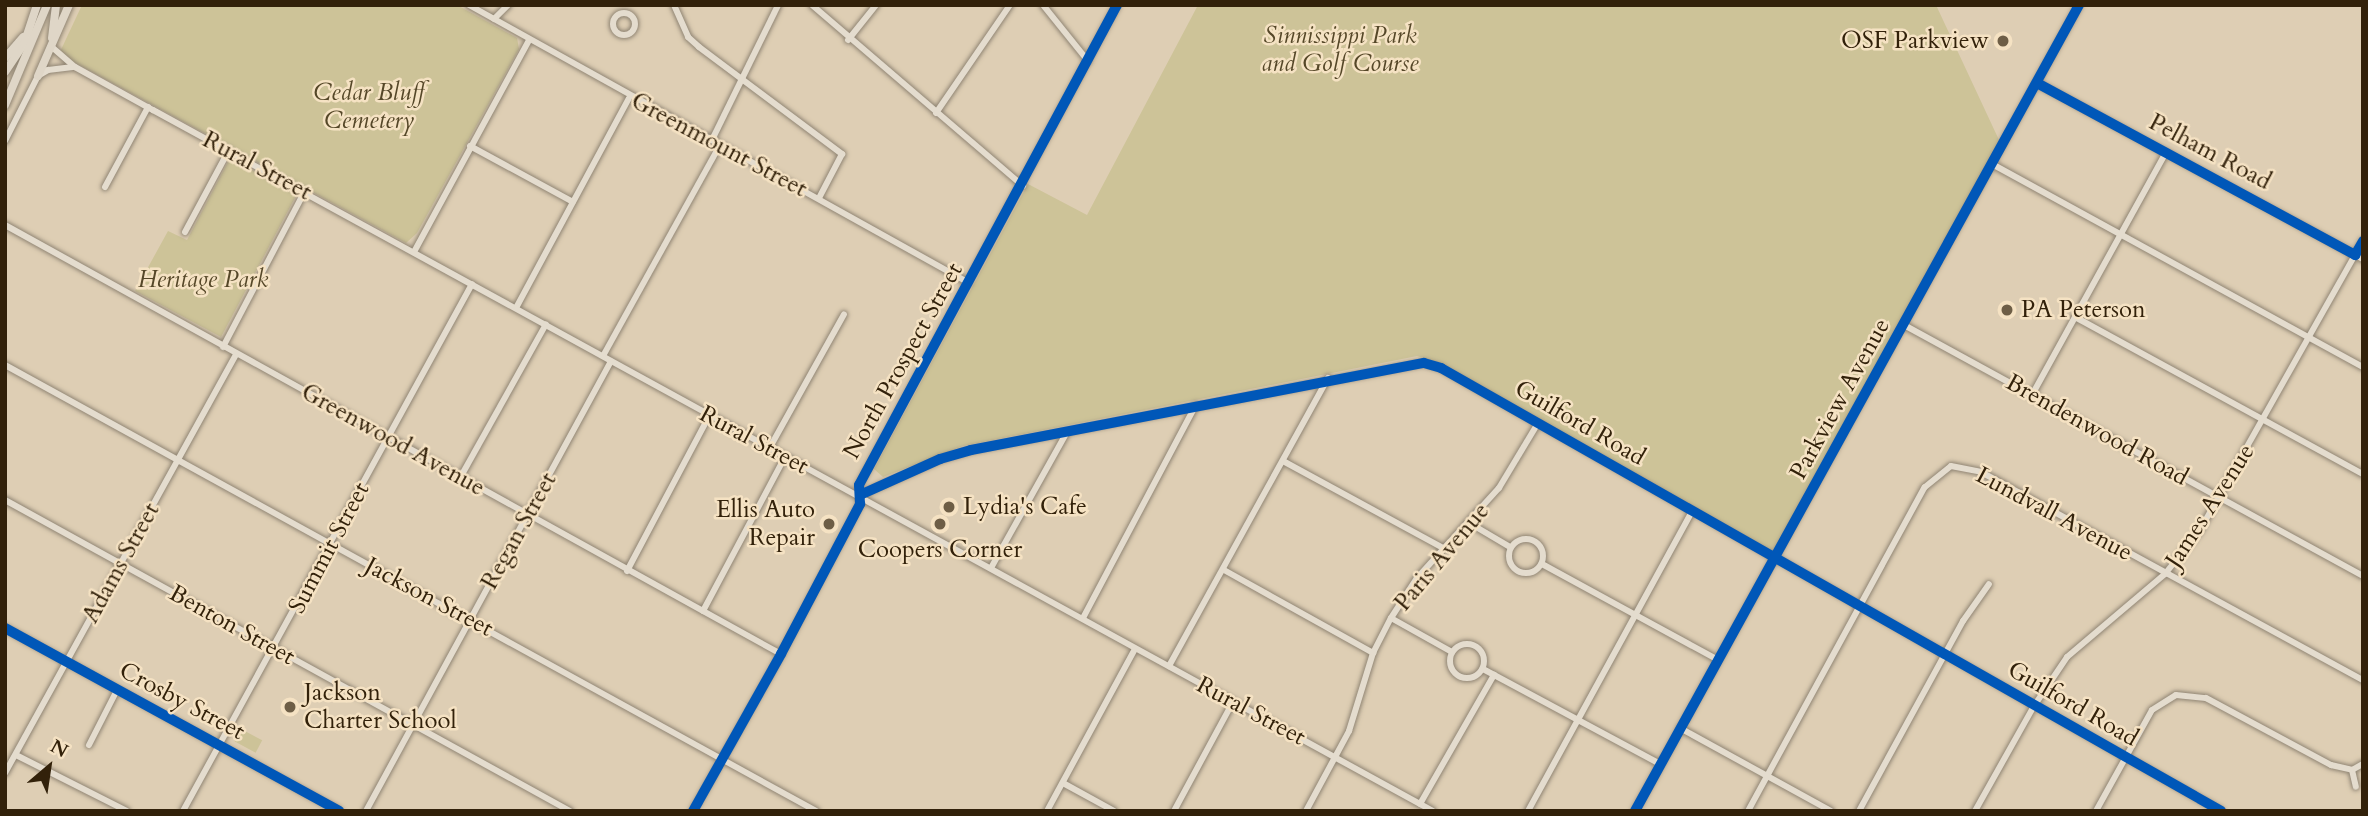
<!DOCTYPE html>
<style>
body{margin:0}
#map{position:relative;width:2368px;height:816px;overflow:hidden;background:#deceb4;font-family:Cardo,serif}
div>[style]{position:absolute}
.green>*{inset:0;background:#cdc398;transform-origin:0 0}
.roads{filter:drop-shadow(0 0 2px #908574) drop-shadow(0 0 2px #908574)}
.minor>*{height:6px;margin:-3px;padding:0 3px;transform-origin:3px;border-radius:3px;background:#e4dcce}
.minor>.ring{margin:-3px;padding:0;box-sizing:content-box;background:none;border:6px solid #e4dcce;border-radius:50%}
.major>*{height:8px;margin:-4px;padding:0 4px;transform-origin:4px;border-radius:4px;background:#dfd6c7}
.cycleway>*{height:10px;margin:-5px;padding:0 5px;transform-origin:5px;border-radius:5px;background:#0057b8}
.dots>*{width:19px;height:19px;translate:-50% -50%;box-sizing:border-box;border:4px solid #f5e2c3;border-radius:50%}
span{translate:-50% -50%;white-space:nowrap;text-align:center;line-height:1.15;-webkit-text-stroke:5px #f5e2c3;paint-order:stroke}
.park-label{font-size:24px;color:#554728;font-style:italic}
.poi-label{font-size:24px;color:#32210a}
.right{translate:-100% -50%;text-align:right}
.left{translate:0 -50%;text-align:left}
.street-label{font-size:24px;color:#32210a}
.frame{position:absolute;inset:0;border:7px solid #32210a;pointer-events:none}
.north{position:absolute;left:14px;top:732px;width:70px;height:70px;-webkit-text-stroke:5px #f5e2c3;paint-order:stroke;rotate:29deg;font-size:19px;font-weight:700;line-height:28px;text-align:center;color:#32210a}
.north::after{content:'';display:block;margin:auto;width:24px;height:32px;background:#32210a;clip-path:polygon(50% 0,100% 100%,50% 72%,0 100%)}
</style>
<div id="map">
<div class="green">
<div style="clip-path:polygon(82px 5px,457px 5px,517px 38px,519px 49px,417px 233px,406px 243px,59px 54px)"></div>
<div style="clip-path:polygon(1198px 5px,1936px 5px,1999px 140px,1990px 164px,1776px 553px,1440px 363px,1417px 356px,963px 446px,883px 477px,874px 469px,1028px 184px,1087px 215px)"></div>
<div style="clip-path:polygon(230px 158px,297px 194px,221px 337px,135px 291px,168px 231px,187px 240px)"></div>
<div style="left:241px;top:729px;width:24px;height:14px;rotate:28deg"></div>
</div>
<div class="roads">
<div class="minor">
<div style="left:469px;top:5px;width:572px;rotate:29.07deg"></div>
<div style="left:674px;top:5px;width:35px;rotate:66deg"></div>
<div style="left:688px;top:37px;width:15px;rotate:42deg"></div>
<div style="left:699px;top:47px;width:179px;rotate:36.8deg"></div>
<div style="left:842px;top:154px;width:50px;rotate:117.6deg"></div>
<div style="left:812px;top:5px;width:278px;rotate:40.6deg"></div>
<div style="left:1043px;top:5px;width:72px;rotate:51.2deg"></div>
<div class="ring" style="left:613px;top:13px;width:16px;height:16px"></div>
<div style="left:494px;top:19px;width:20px;rotate:-45deg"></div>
<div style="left:848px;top:40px;width:45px;rotate:-51.3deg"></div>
<div style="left:53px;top:48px;width:29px;rotate:41deg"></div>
<div style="left:75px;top:67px;width:89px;rotate:28.9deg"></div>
<div style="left:153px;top:110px;width:1459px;rotate:28.71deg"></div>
<div style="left:2037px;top:83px;width:370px;rotate:28.4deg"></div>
<div style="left:936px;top:113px;width:131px;rotate:-55.6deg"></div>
<div style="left:712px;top:140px;width:150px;rotate:-63.9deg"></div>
<div style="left:5px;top:141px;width:73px;rotate:-63.1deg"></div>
<div style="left:38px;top:76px;width:12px;rotate:-31deg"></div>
<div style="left:48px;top:70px;width:25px;rotate:-7deg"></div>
<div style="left:470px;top:146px;width:117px;rotate:28.5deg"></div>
<div style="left:1992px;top:164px;width:423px;rotate:28.7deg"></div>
<div style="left:105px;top:187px;width:91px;rotate:-61.7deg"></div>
<div style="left:5px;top:225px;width:887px;rotate:28.94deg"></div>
<div style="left:185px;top:232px;width:93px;rotate:-61.8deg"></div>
<div style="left:414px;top:252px;width:241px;rotate:-61.5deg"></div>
<div style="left:516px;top:308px;width:238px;rotate:-61.7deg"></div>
<div style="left:2075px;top:317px;width:328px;rotate:28.6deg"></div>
<div style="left:1904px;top:325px;width:523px;rotate:28.67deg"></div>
<div style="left:223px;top:347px;width:176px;rotate:-62.3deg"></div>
<div style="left:603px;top:356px;width:241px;rotate:-61deg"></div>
<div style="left:5px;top:365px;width:926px;rotate:28.81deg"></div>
<div style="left:2032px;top:395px;width:277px;rotate:-61.1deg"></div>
<div style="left:769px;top:449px;width:154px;rotate:-60.9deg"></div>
<div style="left:1283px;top:461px;width:184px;rotate:28.5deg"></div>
<div style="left:460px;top:478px;width:176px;rotate:-60.8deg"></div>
<div style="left:860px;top:495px;width:88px;rotate:-24.2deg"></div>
<div style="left:940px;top:459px;width:32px;rotate:-16deg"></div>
<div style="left:971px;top:450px;width:461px;rotate:-10.9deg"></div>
<div style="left:1424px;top:363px;width:18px;rotate:16deg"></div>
<div style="left:1441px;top:368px;width:897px;rotate:29.59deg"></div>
<div style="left:5px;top:500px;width:645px;rotate:28.83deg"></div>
<div style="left:1471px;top:524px;width:45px;rotate:30.5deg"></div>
<div class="ring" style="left:1509px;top:539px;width:28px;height:28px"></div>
<div style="left:1542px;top:564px;width:200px;rotate:28.6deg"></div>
<div style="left:991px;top:568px;width:154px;rotate:-60.8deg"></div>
<div style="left:1224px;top:570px;width:171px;rotate:29.1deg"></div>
<div style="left:627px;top:571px;width:175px;rotate:-62.1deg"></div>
<div style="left:703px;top:611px;width:174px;rotate:-62deg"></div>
<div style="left:1083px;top:618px;width:241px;rotate:-62.1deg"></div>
<div style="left:1391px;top:618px;width:70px;rotate:29.1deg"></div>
<div style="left:5px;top:628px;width:381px;rotate:28.7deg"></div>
<div class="ring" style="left:1450px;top:644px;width:28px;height:28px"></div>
<div style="left:1169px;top:666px;width:329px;rotate:-61.1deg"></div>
<div style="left:1483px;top:669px;width:201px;rotate:28.2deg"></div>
<div style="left:1680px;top:728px;width:172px;rotate:28.8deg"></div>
<div style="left:89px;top:745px;width:62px;rotate:-63deg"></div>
<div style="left:16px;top:755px;width:124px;rotate:26.8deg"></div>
<div style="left:2352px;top:770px;width:17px;rotate:77deg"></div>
<div style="left:5px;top:773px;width:478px;rotate:-61.1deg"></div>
<div style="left:1063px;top:783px;width:58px;rotate:28.8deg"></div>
<div style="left:1420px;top:804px;width:149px;rotate:-60.2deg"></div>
<div style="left:183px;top:811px;width:601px;rotate:-61.26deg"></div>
<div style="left:366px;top:811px;width:512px;rotate:-61.43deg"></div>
<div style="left:693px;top:811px;width:180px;rotate:-60.7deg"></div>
<div style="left:781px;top:654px;width:170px;rotate:-62.2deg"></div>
<div style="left:860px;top:504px;width:19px;rotate:-93deg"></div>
<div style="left:859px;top:485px;width:545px;rotate:-61.74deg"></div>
<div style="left:1047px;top:811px;width:184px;rotate:-61.5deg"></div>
<div style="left:1174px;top:811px;width:124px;rotate:-61.6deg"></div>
<div style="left:1306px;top:811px;width:91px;rotate:-61.7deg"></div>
<div style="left:1349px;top:731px;width:82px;rotate:-72.9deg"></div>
<div style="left:1373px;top:653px;width:39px;rotate:-63deg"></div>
<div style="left:1391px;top:618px;width:48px;rotate:-57deg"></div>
<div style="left:1417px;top:578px;width:122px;rotate:-47.7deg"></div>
<div style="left:1499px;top:488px;width:76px;rotate:-59deg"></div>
<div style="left:1528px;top:811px;width:342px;rotate:-61.3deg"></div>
<div style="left:1635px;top:811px;width:920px;rotate:-61.15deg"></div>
<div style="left:1748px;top:811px;width:369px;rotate:-61.4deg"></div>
<div style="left:1925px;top:487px;width:33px;rotate:-39deg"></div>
<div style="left:1951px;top:466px;width:31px;rotate:11deg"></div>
<div style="left:1981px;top:472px;width:435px;rotate:28.6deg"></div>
<div style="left:1859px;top:811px;width:217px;rotate:-61.3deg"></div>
<div style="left:1963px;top:621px;width:45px;rotate:-54.9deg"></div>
<div style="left:1975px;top:811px;width:120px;rotate:-60.7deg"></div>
<div style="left:2034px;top:706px;width:59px;rotate:-56deg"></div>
<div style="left:2067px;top:657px;width:128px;rotate:-40.3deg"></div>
<div style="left:2165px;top:574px;width:56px;rotate:-51.5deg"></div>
<div style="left:2200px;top:530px;width:332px;rotate:-60.6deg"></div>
<div style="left:2096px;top:811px;width:115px;rotate:-61deg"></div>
<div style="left:2152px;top:710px;width:28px;rotate:-32deg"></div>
<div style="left:2176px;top:695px;width:30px;rotate:6deg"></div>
<div style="left:2206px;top:698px;width:142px;rotate:28.2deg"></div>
<div style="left:2331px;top:765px;width:22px;rotate:13deg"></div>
<div style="left:2352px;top:770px;width:13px;rotate:-29deg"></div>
</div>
<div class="major">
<div style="left:52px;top:38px;width:33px;rotate:-83deg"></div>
<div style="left:5px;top:58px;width:28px;rotate:-49deg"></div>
<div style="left:5px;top:72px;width:34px;rotate:-56deg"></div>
<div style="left:24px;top:44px;width:41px;rotate:-71.6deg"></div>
<div style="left:38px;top:76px;width:77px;rotate:-66.4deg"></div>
<div style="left:5px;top:105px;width:108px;rotate:-67.2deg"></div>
</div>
</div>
<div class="cycleway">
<div style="left:2037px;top:83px;width:362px;rotate:28.4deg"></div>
<div style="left:2355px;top:255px;width:16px;rotate:-60deg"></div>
<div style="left:860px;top:495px;width:88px;rotate:-24.2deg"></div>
<div style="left:940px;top:459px;width:32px;rotate:-16deg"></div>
<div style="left:971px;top:450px;width:461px;rotate:-10.9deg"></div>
<div style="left:1424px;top:363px;width:18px;rotate:16deg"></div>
<div style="left:1441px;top:368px;width:897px;rotate:29.59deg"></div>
<div style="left:5px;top:628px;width:381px;rotate:28.7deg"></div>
<div style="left:693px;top:811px;width:180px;rotate:-60.7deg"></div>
<div style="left:781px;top:654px;width:170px;rotate:-62.2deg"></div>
<div style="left:860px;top:504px;width:19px;rotate:-93deg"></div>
<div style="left:859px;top:485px;width:545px;rotate:-61.74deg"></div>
<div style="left:1635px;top:811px;width:920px;rotate:-61.15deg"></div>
</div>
<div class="dots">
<div style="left:2003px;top:41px;background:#6e5e46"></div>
<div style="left:2007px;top:310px;background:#6e5e46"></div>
<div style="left:949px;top:507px;background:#6e5e46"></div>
<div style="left:829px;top:524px;background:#6e5e46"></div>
<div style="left:940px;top:524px;background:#6e5e46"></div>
<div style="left:290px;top:707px;background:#6e5e46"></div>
</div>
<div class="park-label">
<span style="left:1340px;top:50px">Sinnissippi Park<br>and Golf Course</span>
<span style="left:369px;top:107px">Cedar Bluff<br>Cemetery</span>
<span style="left:203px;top:280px">Heritage Park</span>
</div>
<div class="poi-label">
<span class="right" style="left:1989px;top:41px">OSF Parkview</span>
<span class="left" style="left:2021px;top:310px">PA Peterson</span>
<span class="left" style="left:963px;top:507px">Lydia's Cafe</span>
<span class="right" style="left:815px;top:524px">Ellis Auto<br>Repair</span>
<span style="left:940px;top:550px">Coopers Corner</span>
<span class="left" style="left:304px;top:707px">Jackson<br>Charter School</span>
</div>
<div class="street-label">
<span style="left:719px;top:145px;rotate:28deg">Greenmount Street</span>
<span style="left:2210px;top:152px;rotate:28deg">Pelham Road</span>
<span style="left:257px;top:166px;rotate:28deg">Rural Street</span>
<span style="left:903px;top:361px;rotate:-61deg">North Prospect Street</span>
<span style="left:1840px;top:399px;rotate:-61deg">Parkview Avenue</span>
<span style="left:1580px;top:423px;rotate:30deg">Guilford Road</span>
<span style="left:2097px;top:430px;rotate:29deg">Brendenwood Road</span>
<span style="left:393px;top:440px;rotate:29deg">Greenwood Avenue</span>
<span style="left:754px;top:440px;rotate:28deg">Rural Street</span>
<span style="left:2210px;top:506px;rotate:-57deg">James Avenue</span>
<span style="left:2054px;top:514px;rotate:28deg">Lundvall Avenue</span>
<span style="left:519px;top:531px;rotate:-61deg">Regan Street</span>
<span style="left:329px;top:548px;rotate:-62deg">Summit Street</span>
<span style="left:1442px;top:557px;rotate:-50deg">Paris Avenue</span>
<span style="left:121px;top:563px;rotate:-61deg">Adams Street</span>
<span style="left:429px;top:597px;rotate:28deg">Jackson Street</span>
<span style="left:232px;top:625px;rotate:29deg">Benton Street</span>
<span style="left:182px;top:701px;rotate:28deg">Crosby Street</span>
<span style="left:2073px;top:704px;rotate:30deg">Guilford Road</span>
<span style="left:1251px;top:711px;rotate:28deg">Rural Street</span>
</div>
<div class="frame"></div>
<div class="north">N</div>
</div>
